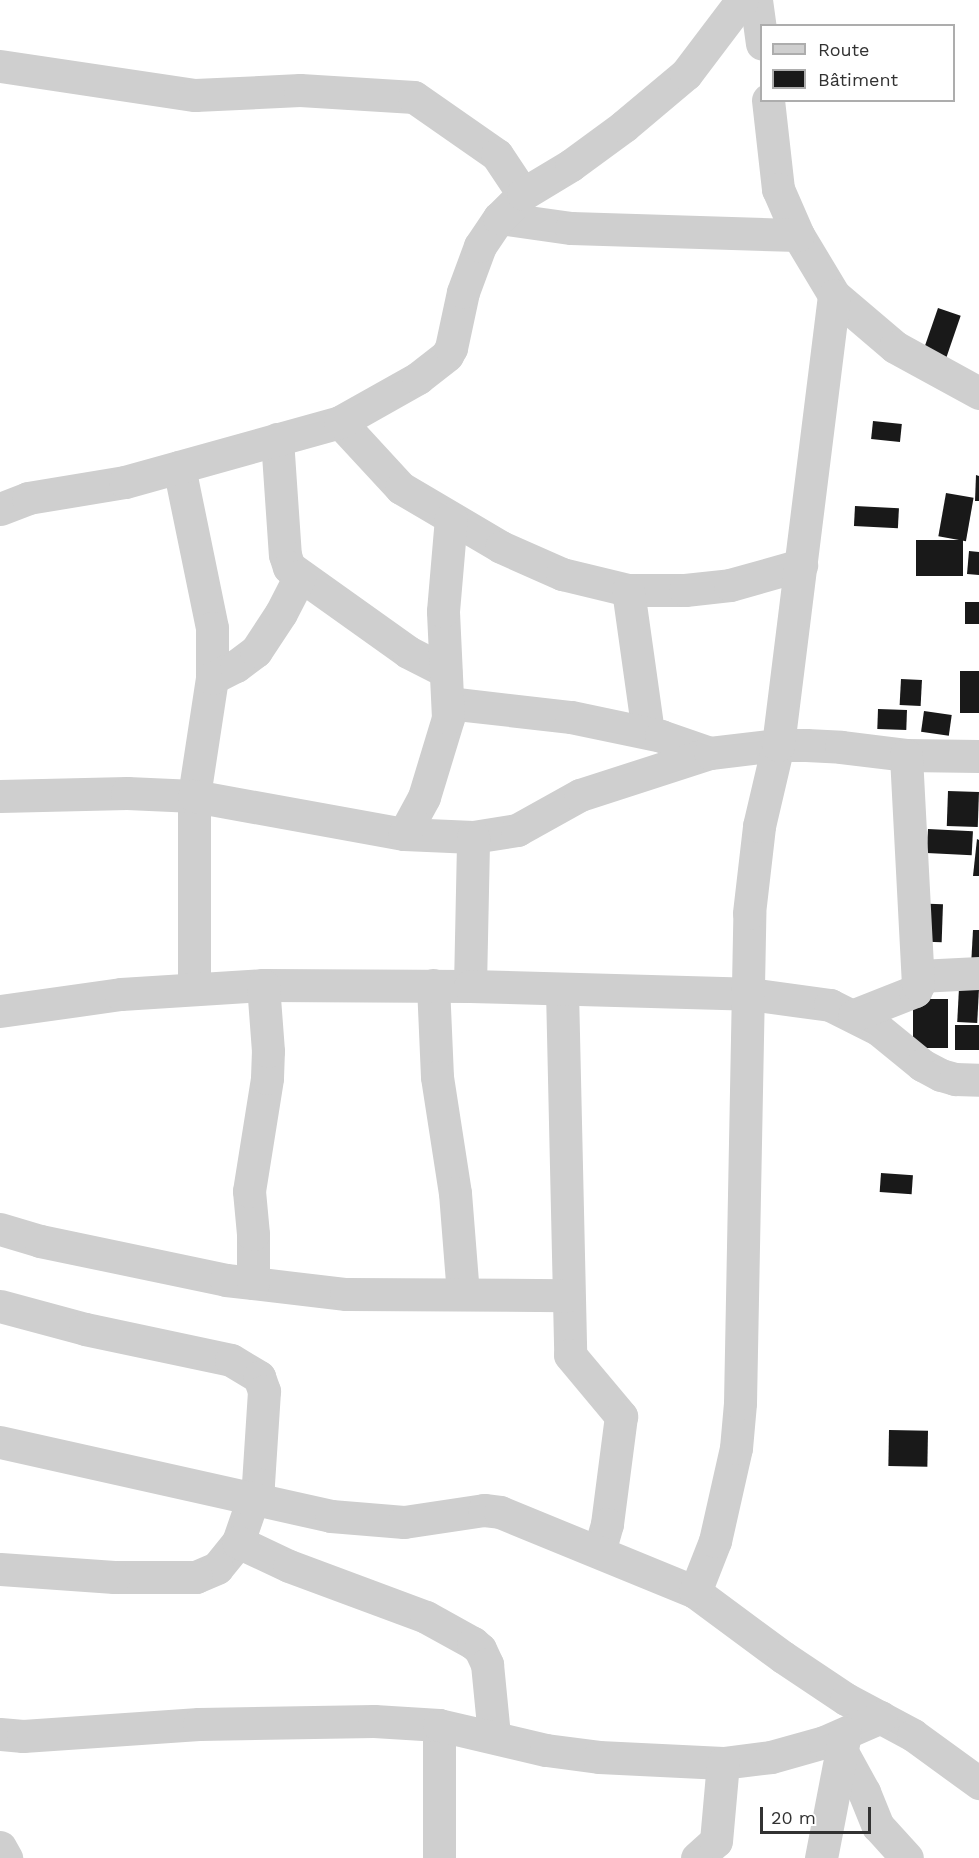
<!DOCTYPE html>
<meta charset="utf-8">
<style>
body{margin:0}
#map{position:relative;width:979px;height:1858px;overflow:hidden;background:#fff;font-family:"Work Sans",sans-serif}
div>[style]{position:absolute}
.building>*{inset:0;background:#191919;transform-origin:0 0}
.minor>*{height:33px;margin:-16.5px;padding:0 16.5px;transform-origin:16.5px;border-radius:16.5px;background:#cfcfcf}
span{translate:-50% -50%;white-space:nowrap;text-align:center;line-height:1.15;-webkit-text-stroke:6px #fff;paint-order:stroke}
.legend{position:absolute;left:760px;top:24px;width:195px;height:78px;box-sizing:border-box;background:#fff;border:2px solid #adadad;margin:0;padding:8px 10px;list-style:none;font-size:18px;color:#323232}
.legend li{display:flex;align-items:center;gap:12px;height:30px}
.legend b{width:30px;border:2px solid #adadad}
.scale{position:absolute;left:760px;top:1807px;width:111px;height:27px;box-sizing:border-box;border:3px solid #323232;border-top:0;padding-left:8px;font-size:18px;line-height:21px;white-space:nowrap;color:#323232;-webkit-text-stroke:4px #fff;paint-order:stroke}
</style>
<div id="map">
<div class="building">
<div style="left:938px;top:308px;width:24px;height:44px;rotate:19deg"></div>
<div style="left:873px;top:421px;width:29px;height:18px;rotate:6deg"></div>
<div style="clip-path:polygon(976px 475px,979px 476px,979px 501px,975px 501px)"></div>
<div style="left:946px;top:493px;width:28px;height:44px;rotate:10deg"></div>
<div style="left:855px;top:506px;width:44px;height:20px;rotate:3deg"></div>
<div style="left:916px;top:540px;width:47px;height:36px"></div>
<div style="clip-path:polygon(969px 551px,979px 552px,979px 575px,967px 574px)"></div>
<div style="left:979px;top:602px;width:22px;height:14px;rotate:90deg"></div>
<div style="left:979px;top:671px;width:42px;height:19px;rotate:90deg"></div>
<div style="left:901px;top:679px;width:21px;height:26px;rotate:3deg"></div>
<div style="left:878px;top:709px;width:29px;height:20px;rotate:2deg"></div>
<div style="left:924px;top:711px;width:28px;height:21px;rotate:8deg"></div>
<div style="left:948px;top:791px;width:31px;height:35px;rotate:2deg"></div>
<div style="left:928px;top:829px;width:45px;height:24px;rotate:3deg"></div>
<div style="clip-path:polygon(977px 839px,979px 840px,979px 876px,973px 876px)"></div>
<div style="left:906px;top:903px;width:37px;height:38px;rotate:2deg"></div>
<div style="clip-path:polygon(973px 930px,979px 930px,979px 967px,971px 966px)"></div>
<div style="left:959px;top:988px;width:20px;height:34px;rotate:3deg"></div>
<div style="left:913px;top:999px;width:35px;height:49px"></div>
<div style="left:955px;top:1025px;width:24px;height:25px"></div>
<div style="left:881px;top:1173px;width:32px;height:19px;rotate:4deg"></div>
<div style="left:889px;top:1430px;width:39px;height:36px;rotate:1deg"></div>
</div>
<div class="minor">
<div style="left:756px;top:0;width:44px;rotate:82.2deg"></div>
<div style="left:0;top:66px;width:197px;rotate:8.5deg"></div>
<div style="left:195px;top:95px;width:105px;rotate:-2.7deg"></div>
<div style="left:300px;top:90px;width:114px;rotate:3.5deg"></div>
<div style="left:414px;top:97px;width:101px;rotate:34.9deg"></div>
<div style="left:497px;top:155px;width:47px;rotate:56.3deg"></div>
<div style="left:768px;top:100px;width:90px;rotate:83.6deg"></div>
<div style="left:778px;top:189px;width:50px;rotate:66.5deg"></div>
<div style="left:798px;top:235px;width:70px;rotate:59deg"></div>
<div style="left:834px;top:295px;width:80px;rotate:40.4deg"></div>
<div style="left:895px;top:347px;width:96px;rotate:28.7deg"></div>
<div style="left:499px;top:218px;width:73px;rotate:7.9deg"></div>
<div style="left:571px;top:228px;width:227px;rotate:1.8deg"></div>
<div style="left:340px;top:422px;width:90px;rotate:47.3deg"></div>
<div style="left:401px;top:488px;width:116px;rotate:30.5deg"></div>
<div style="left:501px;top:547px;width:67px;rotate:23.9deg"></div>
<div style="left:562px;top:574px;width:68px;rotate:13.6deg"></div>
<div style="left:628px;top:590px;width:57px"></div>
<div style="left:685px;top:590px;width:45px;rotate:-6.3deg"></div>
<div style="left:730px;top:585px;width:74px;rotate:-15.7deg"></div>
<div style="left:277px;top:439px;width:116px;rotate:86.1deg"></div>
<div style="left:285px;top:555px;width:13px;rotate:72deg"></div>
<div style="left:289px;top:567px;width:146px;rotate:35.5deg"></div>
<div style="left:408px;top:652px;width:42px;rotate:27.2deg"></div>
<div style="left:179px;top:467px;width:164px;rotate:78.4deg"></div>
<div style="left:212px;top:628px;width:50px;rotate:90deg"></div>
<div style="left:212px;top:678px;width:119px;rotate:98.7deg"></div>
<div style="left:194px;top:796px;width:192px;rotate:90deg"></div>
<div style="left:0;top:509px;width:30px;rotate:-21deg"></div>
<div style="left:28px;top:498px;width:98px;rotate:-9.4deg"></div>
<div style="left:125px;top:482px;width:223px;rotate:-15.6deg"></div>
<div style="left:340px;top:422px;width:90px;rotate:-29.4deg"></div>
<div style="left:418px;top:378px;width:37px;rotate:-38deg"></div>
<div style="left:447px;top:355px;width:8px;rotate:-60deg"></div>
<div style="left:451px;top:348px;width:57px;rotate:-77.9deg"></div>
<div style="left:463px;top:292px;width:49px;rotate:-69.7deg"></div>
<div style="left:480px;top:246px;width:34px;rotate:-56deg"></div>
<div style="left:499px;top:218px;width:34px;rotate:-45deg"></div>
<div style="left:523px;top:194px;width:56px;rotate:-31.1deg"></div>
<div style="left:571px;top:165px;width:66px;rotate:-36.3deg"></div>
<div style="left:624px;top:126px;width:81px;rotate:-40deg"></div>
<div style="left:686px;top:74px;width:93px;rotate:-52.9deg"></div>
<div style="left:628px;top:590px;width:144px;rotate:82deg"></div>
<div style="left:212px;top:678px;width:27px;rotate:-27deg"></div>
<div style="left:236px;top:666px;width:25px;rotate:-37deg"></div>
<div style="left:256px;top:651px;width:45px;rotate:-56.7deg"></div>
<div style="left:281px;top:613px;width:42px;rotate:-62.8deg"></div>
<div style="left:448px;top:703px;width:124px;rotate:6.5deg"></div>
<div style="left:571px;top:717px;width:92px;rotate:11.9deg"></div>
<div style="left:661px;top:736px;width:52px;rotate:19.1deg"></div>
<div style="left:0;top:796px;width:127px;rotate:-1.4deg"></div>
<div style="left:127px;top:793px;width:67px;rotate:2.6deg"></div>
<div style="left:194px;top:796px;width:213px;rotate:10.3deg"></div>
<div style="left:404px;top:834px;width:69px;rotate:2.5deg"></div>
<div style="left:473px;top:837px;width:45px;rotate:-9deg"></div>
<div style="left:517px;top:830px;width:72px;rotate:-29.1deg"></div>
<div style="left:580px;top:795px;width:137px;rotate:-17.9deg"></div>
<div style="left:710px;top:753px;width:68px;rotate:-6.7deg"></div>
<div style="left:778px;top:745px;width:28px"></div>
<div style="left:806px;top:745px;width:35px;rotate:3deg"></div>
<div style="left:841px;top:747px;width:65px;rotate:7deg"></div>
<div style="left:906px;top:755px;width:73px;rotate:0.8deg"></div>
<div style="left:404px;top:834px;width:42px;rotate:-61.6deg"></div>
<div style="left:424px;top:797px;width:83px;rotate:-73.1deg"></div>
<div style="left:448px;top:718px;width:107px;rotate:-92.7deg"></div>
<div style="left:443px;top:611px;width:93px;rotate:-85.1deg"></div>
<div style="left:919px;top:976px;width:60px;rotate:-2.9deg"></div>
<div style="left:433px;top:985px;width:92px;rotate:87.5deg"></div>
<div style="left:437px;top:1077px;width:117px;rotate:81.2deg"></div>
<div style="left:455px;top:1193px;width:101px;rotate:85.5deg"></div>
<div style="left:470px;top:986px;width:149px;rotate:-88.8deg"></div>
<div style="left:562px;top:990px;width:365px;rotate:88.7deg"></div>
<div style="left:570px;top:1355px;width:80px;rotate:50.1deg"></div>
<div style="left:621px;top:1416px;width:109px;rotate:97.4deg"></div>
<div style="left:607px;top:1524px;width:29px;rotate:106deg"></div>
<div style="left:0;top:1011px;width:122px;rotate:-8deg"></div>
<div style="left:121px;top:994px;width:142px;rotate:-3.6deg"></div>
<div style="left:263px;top:985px;width:207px;rotate:0.3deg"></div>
<div style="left:470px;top:986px;width:279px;rotate:1.6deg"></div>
<div style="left:749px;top:994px;width:82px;rotate:7.7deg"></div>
<div style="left:830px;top:1005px;width:54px;rotate:26.6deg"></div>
<div style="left:878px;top:1029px;width:57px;rotate:39.3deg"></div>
<div style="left:922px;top:1065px;width:21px;rotate:28deg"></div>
<div style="left:941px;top:1075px;width:15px;rotate:16deg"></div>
<div style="left:955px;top:1079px;width:24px;rotate:2deg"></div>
<div style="left:854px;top:1015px;width:66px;rotate:-21.5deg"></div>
<div style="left:915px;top:991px;width:7px;rotate:-63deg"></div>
<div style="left:918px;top:985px;width:230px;rotate:-93deg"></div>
<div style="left:0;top:1229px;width:42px;rotate:16.7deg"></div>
<div style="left:40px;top:1241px;width:190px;rotate:11.8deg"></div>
<div style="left:226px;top:1280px;width:121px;rotate:6.7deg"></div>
<div style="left:346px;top:1294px;width:221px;rotate:0.3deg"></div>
<div style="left:253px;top:1283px;width:49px;rotate:-90deg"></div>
<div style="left:253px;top:1234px;width:43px;rotate:-95.3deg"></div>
<div style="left:249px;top:1191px;width:114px;rotate:-80.9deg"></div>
<div style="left:267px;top:1078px;width:27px;rotate:-88deg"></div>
<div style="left:268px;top:1051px;width:66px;rotate:-94.3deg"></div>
<div style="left:0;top:1306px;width:88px;rotate:15.1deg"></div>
<div style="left:85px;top:1329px;width:149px;rotate:12deg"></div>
<div style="left:231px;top:1360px;width:33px;rotate:31deg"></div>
<div style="left:259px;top:1377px;width:15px;rotate:70deg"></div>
<div style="left:264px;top:1391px;width:93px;rotate:93.7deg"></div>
<div style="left:258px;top:1484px;width:61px;rotate:109deg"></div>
<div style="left:238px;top:1542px;width:33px;rotate:129deg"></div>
<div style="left:217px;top:1568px;width:23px;rotate:157deg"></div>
<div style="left:196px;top:1577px;width:82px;rotate:180deg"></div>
<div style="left:114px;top:1577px;width:114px;rotate:-176deg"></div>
<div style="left:0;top:1442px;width:339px;rotate:12.6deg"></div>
<div style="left:331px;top:1516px;width:73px;rotate:4.7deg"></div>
<div style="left:404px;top:1522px;width:81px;rotate:-8.5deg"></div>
<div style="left:484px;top:1510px;width:16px;rotate:7deg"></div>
<div style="left:500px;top:1512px;width:211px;rotate:22.3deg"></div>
<div style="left:695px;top:1592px;width:109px;rotate:36.5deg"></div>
<div style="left:783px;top:1657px;width:76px;rotate:33.7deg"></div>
<div style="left:846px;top:1699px;width:76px;rotate:28.2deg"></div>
<div style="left:913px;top:1735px;width:82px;rotate:36deg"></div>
<div style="left:238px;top:1542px;width:56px;rotate:25.2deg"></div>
<div style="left:289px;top:1566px;width:146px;rotate:20.4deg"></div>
<div style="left:426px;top:1617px;width:54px;rotate:29deg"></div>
<div style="left:473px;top:1643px;width:9px;rotate:41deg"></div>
<div style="left:480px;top:1649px;width:17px;rotate:65deg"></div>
<div style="left:487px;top:1664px;width:72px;rotate:84.4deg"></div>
<div style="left:695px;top:1592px;width:55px;rotate:-68.6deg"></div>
<div style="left:715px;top:1541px;width:95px;rotate:-77.3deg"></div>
<div style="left:736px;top:1448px;width:45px;rotate:-84.9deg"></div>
<div style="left:740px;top:1403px;width:490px;rotate:-88.9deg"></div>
<div style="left:749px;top:913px;width:88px;rotate:-83.4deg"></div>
<div style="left:759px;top:826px;width:83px;rotate:-76.8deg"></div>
<div style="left:778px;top:745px;width:453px;rotate:-82.9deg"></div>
<div style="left:439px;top:1725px;width:133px;rotate:90deg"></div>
<div style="left:0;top:1734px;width:23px;rotate:5deg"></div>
<div style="left:23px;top:1736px;width:176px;rotate:-3.9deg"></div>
<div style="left:199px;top:1724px;width:175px;rotate:-1deg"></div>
<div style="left:374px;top:1721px;width:65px;rotate:3.5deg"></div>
<div style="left:439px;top:1725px;width:110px;rotate:13.2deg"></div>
<div style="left:546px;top:1750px;width:53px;rotate:7.5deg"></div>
<div style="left:599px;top:1757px;width:124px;rotate:2.8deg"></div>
<div style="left:723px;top:1763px;width:48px;rotate:-7.1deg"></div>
<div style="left:771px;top:1757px;width:55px;rotate:-15.8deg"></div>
<div style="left:824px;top:1742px;width:62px;rotate:-23.7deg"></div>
<div style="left:842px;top:1752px;width:46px;rotate:61.2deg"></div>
<div style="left:864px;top:1792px;width:37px;rotate:68deg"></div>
<div style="left:878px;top:1826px;width:43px;rotate:47.8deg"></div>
<div style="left:0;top:1847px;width:13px;rotate:61deg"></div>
<div style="left:697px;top:1858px;width:25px;rotate:-42deg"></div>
<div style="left:716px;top:1841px;width:78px;rotate:-84.9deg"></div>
<div style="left:821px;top:1858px;width:127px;rotate:-79.1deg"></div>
</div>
<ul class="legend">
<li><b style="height:8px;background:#cfcfcf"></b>Route</li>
<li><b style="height:16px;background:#191919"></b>Bâtiment</li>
</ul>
<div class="scale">20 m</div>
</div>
